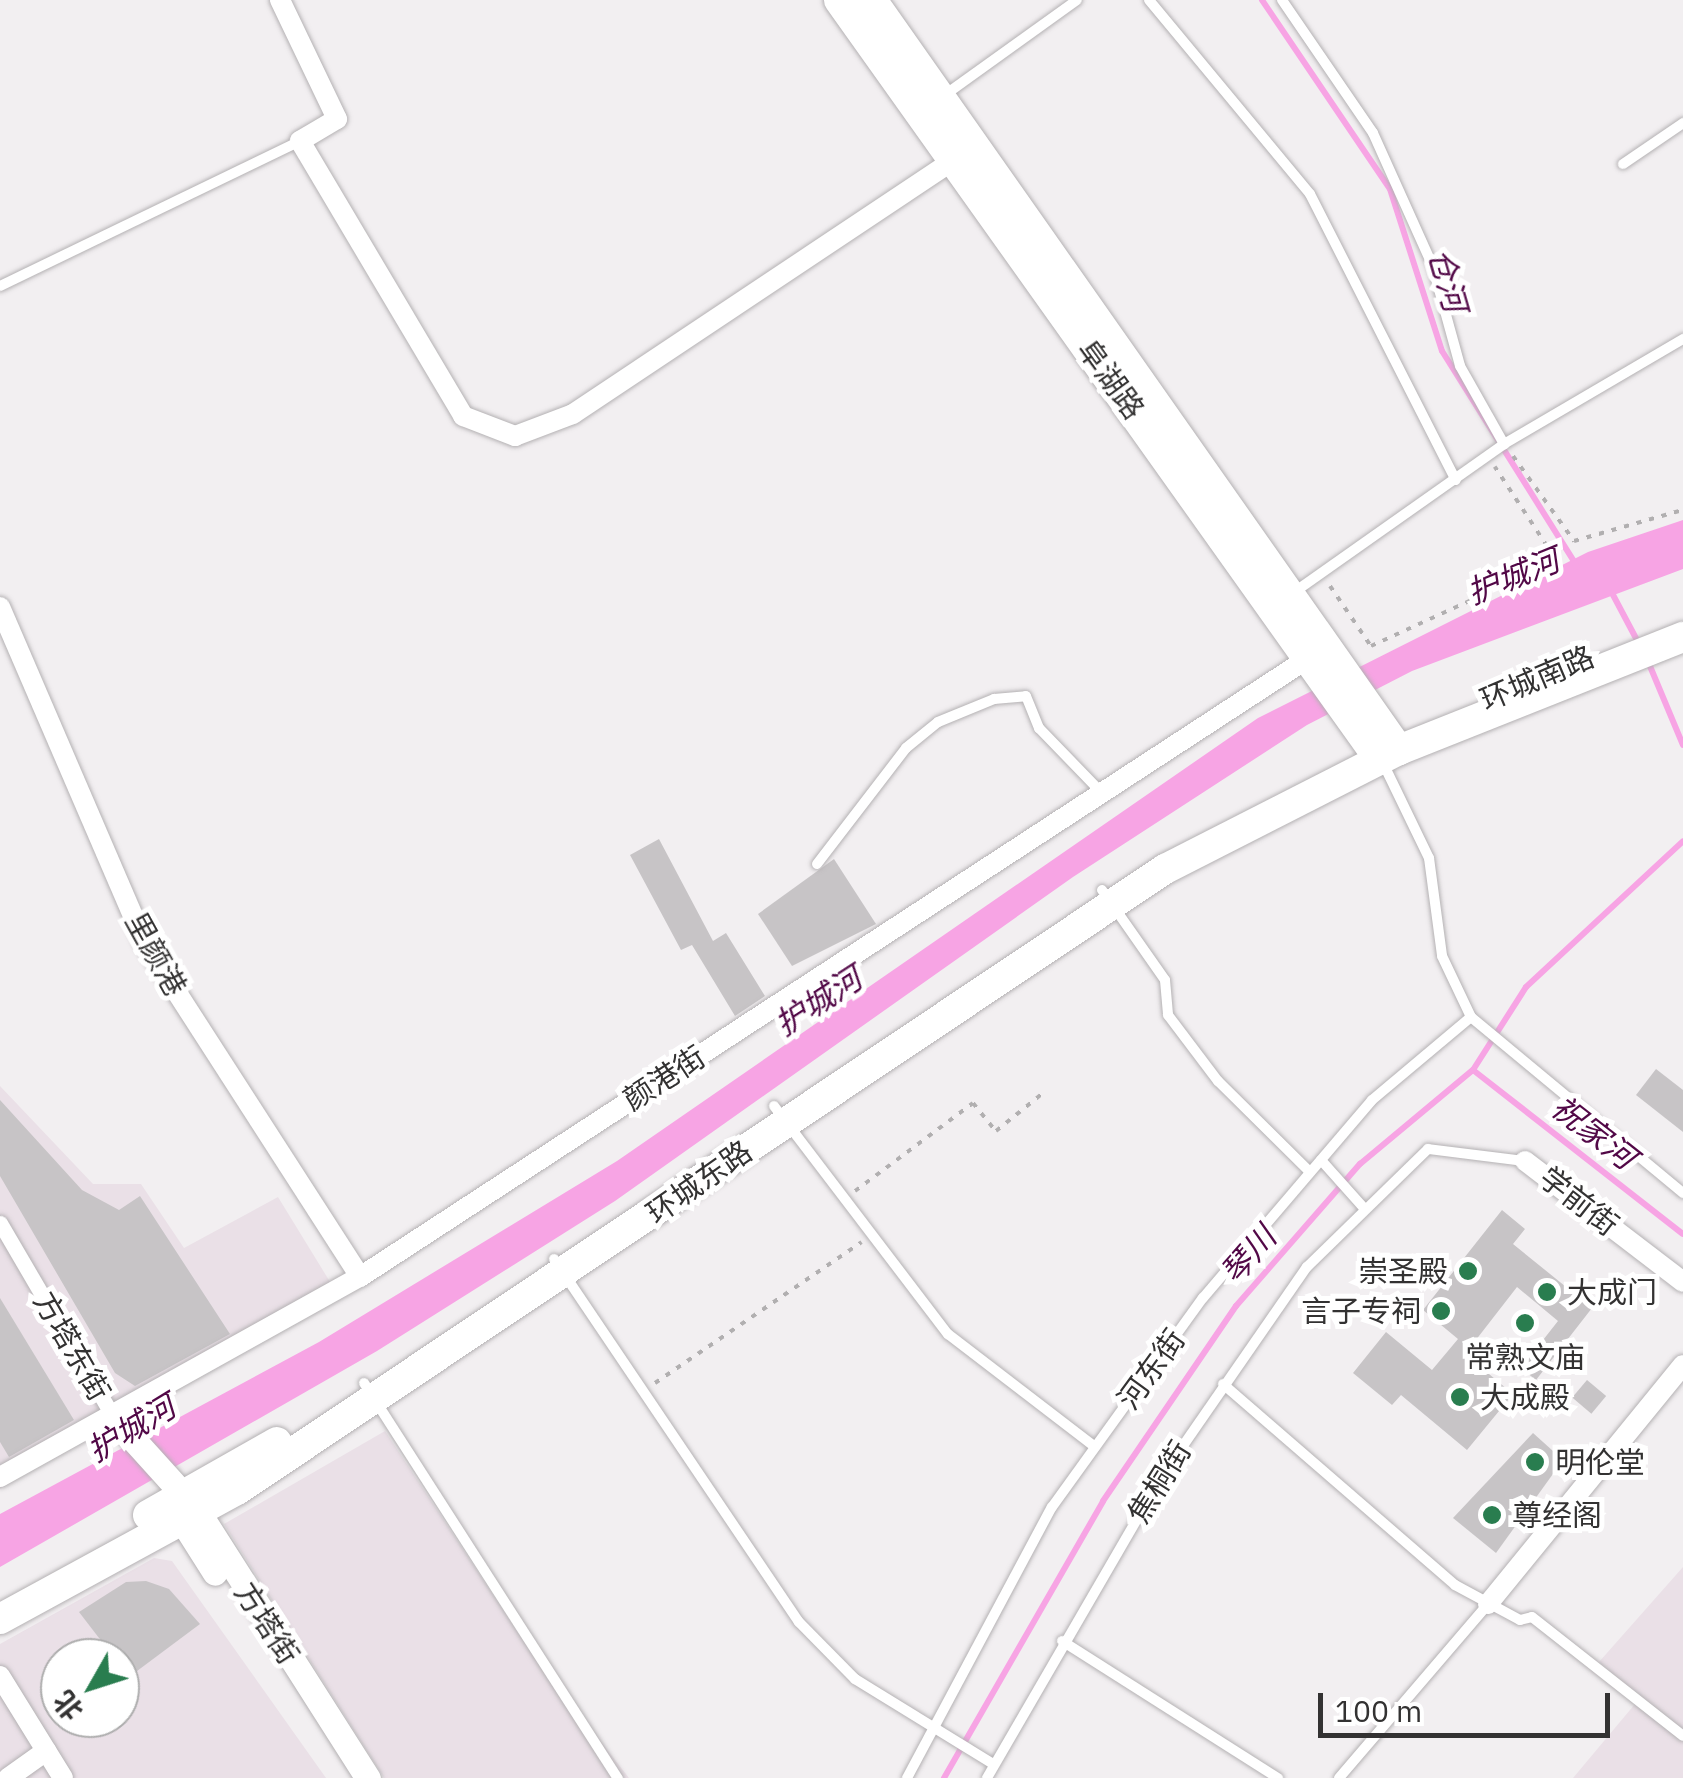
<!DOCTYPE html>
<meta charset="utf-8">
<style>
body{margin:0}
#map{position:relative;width:1683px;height:1778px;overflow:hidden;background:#f2eff1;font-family:"IBM Plex Sans","Noto Sans SC",sans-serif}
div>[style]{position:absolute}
.built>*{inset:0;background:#eae0e7}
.water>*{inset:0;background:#f7a4e4}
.stream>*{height:6px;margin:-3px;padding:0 3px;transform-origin:3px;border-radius:3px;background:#f7a4e4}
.building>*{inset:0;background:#c7c4c6;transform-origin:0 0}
.path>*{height:4px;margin-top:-2px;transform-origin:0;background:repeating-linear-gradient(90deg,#b1afb0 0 5px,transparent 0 13px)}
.roads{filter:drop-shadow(0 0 2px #b4b1b3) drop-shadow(0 0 2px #b4b1b3)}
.service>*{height:10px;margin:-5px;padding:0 5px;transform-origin:5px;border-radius:5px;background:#fff}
.pedestrian>*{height:15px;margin:-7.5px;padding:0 7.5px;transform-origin:7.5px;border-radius:7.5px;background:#fff}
.minor>*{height:20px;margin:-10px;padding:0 10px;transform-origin:10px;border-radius:10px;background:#fff}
.tertiary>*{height:25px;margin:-12.5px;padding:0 12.5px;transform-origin:12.5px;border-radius:12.5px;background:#fff}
.secondary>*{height:30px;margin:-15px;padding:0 15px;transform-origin:15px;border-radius:15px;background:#fff}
.dots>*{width:28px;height:28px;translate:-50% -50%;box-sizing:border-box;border:5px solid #fff;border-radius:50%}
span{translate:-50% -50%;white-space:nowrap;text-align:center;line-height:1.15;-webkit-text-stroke:10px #fff;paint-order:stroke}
.street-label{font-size:30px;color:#333232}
.poi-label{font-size:30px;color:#333232}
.right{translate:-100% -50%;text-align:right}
.left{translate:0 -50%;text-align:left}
.water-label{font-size:32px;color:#520847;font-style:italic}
.north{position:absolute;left:40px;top:1638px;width:100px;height:100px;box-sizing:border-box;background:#fff;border:2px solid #adadad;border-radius:50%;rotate:231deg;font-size:28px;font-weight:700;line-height:40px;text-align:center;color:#333232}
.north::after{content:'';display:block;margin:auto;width:35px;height:45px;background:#297d4f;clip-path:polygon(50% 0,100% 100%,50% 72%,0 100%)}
.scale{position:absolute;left:1318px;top:1693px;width:292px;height:45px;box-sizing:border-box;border:5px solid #333232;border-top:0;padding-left:12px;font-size:30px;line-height:35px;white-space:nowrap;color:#333232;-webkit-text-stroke:8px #fff;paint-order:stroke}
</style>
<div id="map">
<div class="built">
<div style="clip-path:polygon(0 1086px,93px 1184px,141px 1184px,184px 1248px,278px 1197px,335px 1290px,0 1489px)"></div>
<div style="clip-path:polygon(385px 1431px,524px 1642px,629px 1778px,384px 1778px,224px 1524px)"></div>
<div style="clip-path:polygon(evenodd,154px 1558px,172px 1561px,326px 1778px,0 1778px,0 1644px,154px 1558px,60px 1658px,120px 1658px,120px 1718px,60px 1718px,60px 1658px)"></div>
<div style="clip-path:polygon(1683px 1567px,1683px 1778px,1573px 1778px,1640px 1698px,1599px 1662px)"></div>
</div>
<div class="water">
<div style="clip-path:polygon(1683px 520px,1683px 569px,1412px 671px,1307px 725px,1073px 877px,615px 1201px,377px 1351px,0 1567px,0 1514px,319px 1342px,617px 1161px,1258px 718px,1588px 552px)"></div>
</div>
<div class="stream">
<div style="left:1262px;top:0;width:228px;rotate:55.9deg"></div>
<div style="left:1390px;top:189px;width:170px;rotate:72.2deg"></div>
<div style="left:1442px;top:351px;width:254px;rotate:57.9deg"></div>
<div style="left:1612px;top:593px;width:58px;rotate:62.1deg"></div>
<div style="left:1647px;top:659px;width:93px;rotate:67.3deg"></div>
<div style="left:1473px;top:1070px;width:266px;rotate:38deg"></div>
<div style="left:944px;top:1778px;width:319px;rotate:-60.1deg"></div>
<div style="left:1103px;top:1501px;width:236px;rotate:-55.7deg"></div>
<div style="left:1236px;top:1306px;width:189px;rotate:-48.9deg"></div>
<div style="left:1360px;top:1164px;width:147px;rotate:-39.8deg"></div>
<div style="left:1473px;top:1070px;width:98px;rotate:-57.4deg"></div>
<div style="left:1526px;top:987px;width:214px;rotate:-42.9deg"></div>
</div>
<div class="building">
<div style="clip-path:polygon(659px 839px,713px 941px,726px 933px,765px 996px,735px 1016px,692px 945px,681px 950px,630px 855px)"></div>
<div style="clip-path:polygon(834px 859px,876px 924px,792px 966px,758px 914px)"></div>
<div style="clip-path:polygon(1656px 1069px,1683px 1090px,1683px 1132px,1636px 1095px)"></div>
<div style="clip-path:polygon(0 1100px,82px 1190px,119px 1210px,140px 1196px,230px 1334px,135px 1386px,115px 1373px,0 1176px)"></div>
<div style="clip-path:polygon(1502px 1210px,1525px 1229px,1513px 1244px,1592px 1308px,1536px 1380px,1521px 1368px,1558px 1321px,1517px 1287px,1465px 1354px,1513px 1394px,1467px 1450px,1401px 1395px,1392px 1405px,1353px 1373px,1386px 1332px,1432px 1370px,1458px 1339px,1423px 1310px)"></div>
<div style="clip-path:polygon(0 1298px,74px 1420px,9px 1457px,0 1442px)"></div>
<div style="left:1587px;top:1380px;width:25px;height:23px;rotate:40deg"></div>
<div style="clip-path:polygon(1533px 1433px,1563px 1460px,1496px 1553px,1453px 1518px)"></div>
<div style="clip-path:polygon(146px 1581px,169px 1589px,200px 1624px,129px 1677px,79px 1612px,126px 1582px)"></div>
</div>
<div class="path">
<div style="left:1513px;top:456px;width:105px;rotate:54.3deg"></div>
<div style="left:1574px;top:541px;width:113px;rotate:-15.9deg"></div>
<div style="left:1330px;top:586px;width:73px;rotate:55.7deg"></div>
<div style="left:1371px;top:646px;width:120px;rotate:-24.6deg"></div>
<div style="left:1480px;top:596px;width:84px;rotate:-36.7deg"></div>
<div style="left:1547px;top:546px;width:95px;rotate:-123.4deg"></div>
<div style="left:855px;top:1191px;width:147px;rotate:-36.7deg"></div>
<div style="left:973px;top:1103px;width:36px;rotate:51deg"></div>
<div style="left:996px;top:1131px;width:60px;rotate:-39deg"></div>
<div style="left:655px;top:1383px;width:250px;rotate:-34.3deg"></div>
</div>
<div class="roads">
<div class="service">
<div style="left:1149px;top:0;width:252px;rotate:50.3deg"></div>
<div style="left:1310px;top:194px;width:321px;rotate:63deg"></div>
<div style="left:1282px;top:0;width:161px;rotate:55.6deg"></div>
<div style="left:1373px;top:133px;width:144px;rotate:65.8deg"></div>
<div style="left:1432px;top:264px;width:106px;rotate:74.6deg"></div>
<div style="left:1460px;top:366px;width:90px;rotate:60.6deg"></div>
<div style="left:942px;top:97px;width:166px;rotate:-35.7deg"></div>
<div style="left:1623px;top:164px;width:73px;rotate:-34.3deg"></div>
<div style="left:0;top:286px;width:333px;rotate:-25.8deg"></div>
<div style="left:1293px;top:593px;width:258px;rotate:-35.2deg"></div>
<div style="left:1504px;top:444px;width:208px;rotate:-30.4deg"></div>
<div style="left:1383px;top:763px;width:106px;rotate:64.2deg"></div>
<div style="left:1429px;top:858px;width:99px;rotate:82.4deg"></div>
<div style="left:1442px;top:956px;width:68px;rotate:64.6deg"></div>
<div style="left:1471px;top:1017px;width:276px;rotate:39.7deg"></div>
<div style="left:817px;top:864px;width:146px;rotate:-52.5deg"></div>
<div style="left:906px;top:748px;width:41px;rotate:-39.1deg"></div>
<div style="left:938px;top:722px;width:61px;rotate:-22.3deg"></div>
<div style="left:994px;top:699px;width:32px;rotate:-5deg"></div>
<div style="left:1026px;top:696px;width:35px;rotate:68deg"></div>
<div style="left:1039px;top:728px;width:89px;rotate:45.9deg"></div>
<div style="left:1102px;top:890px;width:110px;rotate:55deg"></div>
<div style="left:1165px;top:980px;width:35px;rotate:85deg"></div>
<div style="left:1168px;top:1015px;width:83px;rotate:52.9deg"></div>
<div style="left:1218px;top:1081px;width:129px;rotate:44.7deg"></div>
<div style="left:774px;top:1106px;width:287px;rotate:52.7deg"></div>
<div style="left:948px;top:1334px;width:185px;rotate:37.5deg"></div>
<div style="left:1321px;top:1160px;width:63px;rotate:48.2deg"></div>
<div style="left:554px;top:1259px;width:438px;rotate:56deg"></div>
<div style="left:799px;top:1622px;width:80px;rotate:45.5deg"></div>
<div style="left:855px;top:1679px;width:162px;rotate:31.6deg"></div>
<div style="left:364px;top:1383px;width:470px;rotate:57.3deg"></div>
<div style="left:1223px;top:1384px;width:307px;rotate:40.9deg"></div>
<div style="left:1455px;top:1585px;width:74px;rotate:28.3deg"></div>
<div style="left:1520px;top:1620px;width:12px;rotate:-14deg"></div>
<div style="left:1532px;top:1617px;width:192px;rotate:38.2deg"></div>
<div style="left:1062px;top:1641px;width:256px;rotate:32.4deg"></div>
<div style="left:907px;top:1778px;width:307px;rotate:-61.9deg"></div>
<div style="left:1052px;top:1507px;width:258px;rotate:-54.2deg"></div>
<div style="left:1203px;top:1298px;width:260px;rotate:-49.5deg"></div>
<div style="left:1372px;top:1100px;width:129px;rotate:-40deg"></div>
<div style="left:987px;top:1778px;width:345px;rotate:-59.9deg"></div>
<div style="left:1160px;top:1479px;width:258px;rotate:-55.3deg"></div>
<div style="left:1307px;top:1267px;width:169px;rotate:-44.3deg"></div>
<div style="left:1428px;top:1149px;width:98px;rotate:7.1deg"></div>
<div style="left:1339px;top:1778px;width:229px;rotate:-49.4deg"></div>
</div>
<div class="pedestrian">
<div style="left:0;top:1223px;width:226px;rotate:59.7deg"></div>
</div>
<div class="minor">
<div style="left:280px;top:0;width:132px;rotate:64.4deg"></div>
<div style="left:337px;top:119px;width:43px;rotate:149.3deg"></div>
<div style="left:300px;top:141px;width:320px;rotate:59.3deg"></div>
<div style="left:463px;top:416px;width:56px;rotate:21deg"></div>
<div style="left:515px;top:436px;width:62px;rotate:-20.8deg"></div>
<div style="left:573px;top:414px;width:454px;rotate:-33.7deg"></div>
<div style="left:0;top:607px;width:366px;rotate:66.7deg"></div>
<div style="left:145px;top:943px;width:397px;rotate:57.2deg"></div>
<div style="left:1525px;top:1161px;width:199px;rotate:37.4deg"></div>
<div style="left:0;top:1477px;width:412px;rotate:-29.1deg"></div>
<div style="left:360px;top:1277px;width:1138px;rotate:-33.13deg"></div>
<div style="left:1488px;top:1604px;width:308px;rotate:-50.8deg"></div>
<div style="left:0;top:1676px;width:120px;rotate:58.3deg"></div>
<div style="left:8px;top:1778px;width:47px;rotate:-35.4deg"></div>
</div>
<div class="tertiary">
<div style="left:114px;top:1418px;width:124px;rotate:47.9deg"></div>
<div style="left:197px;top:1510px;width:318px;rotate:57.5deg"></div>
<div style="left:172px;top:1505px;width:80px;rotate:57.7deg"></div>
</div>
<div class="secondary">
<div style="left:839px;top:0;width:933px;rotate:54.56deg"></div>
<div style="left:872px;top:0;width:917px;rotate:54.91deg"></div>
<div style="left:148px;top:1515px;width:148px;rotate:-29.5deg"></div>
<div style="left:0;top:1619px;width:270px;rotate:-28.6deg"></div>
<div style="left:237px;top:1490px;width:1117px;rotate:-33.79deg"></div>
<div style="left:1165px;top:869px;width:263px;rotate:-27deg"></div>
<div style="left:1399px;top:750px;width:306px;rotate:-21.7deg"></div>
</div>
</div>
<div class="dots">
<div style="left:1468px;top:1271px;background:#297d4f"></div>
<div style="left:1547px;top:1292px;background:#297d4f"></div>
<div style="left:1441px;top:1311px;background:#297d4f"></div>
<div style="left:1525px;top:1323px;background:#297d4f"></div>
<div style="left:1460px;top:1397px;background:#297d4f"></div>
<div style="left:1535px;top:1462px;background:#297d4f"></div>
<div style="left:1492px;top:1515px;background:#297d4f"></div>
</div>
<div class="street-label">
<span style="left:1111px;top:379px;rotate:54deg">阜湖路</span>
<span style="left:1537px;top:678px;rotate:-23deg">环城南路</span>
<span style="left:156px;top:954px;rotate:61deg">里颜港</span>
<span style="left:664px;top:1078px;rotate:-33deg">颜港街</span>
<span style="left:699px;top:1182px;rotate:-35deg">环城东路</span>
<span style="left:1579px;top:1201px;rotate:38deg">学前街</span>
<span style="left:72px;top:1346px;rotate:60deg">方塔东街</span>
<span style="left:1151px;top:1369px;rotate:-54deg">河东街</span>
<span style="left:1159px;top:1482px;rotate:-58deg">焦桐街</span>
<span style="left:267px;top:1623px;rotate:57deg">方塔街</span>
</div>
<div class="poi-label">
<span class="right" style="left:1448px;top:1271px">崇圣殿</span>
<span class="left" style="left:1567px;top:1292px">大成门</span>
<span class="right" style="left:1421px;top:1311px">言子专祠</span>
<span style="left:1525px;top:1357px">常熟文庙</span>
<span class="left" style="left:1480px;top:1397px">大成殿</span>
<span class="left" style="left:1555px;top:1462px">明伦堂</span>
<span class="left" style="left:1512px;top:1515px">尊经阁</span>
</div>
<div class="water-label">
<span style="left:1448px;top:280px;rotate:74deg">仓河</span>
<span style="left:1513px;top:576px;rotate:-22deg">护城河</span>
<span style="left:818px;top:1001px;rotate:-33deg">护城河</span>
<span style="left:1594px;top:1132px;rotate:38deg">祝家河</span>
<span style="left:1248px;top:1255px;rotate:-49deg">琴川</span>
<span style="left:131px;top:1428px;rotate:-31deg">护城河</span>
</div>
<div class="north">北</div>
<div class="scale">100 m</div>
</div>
